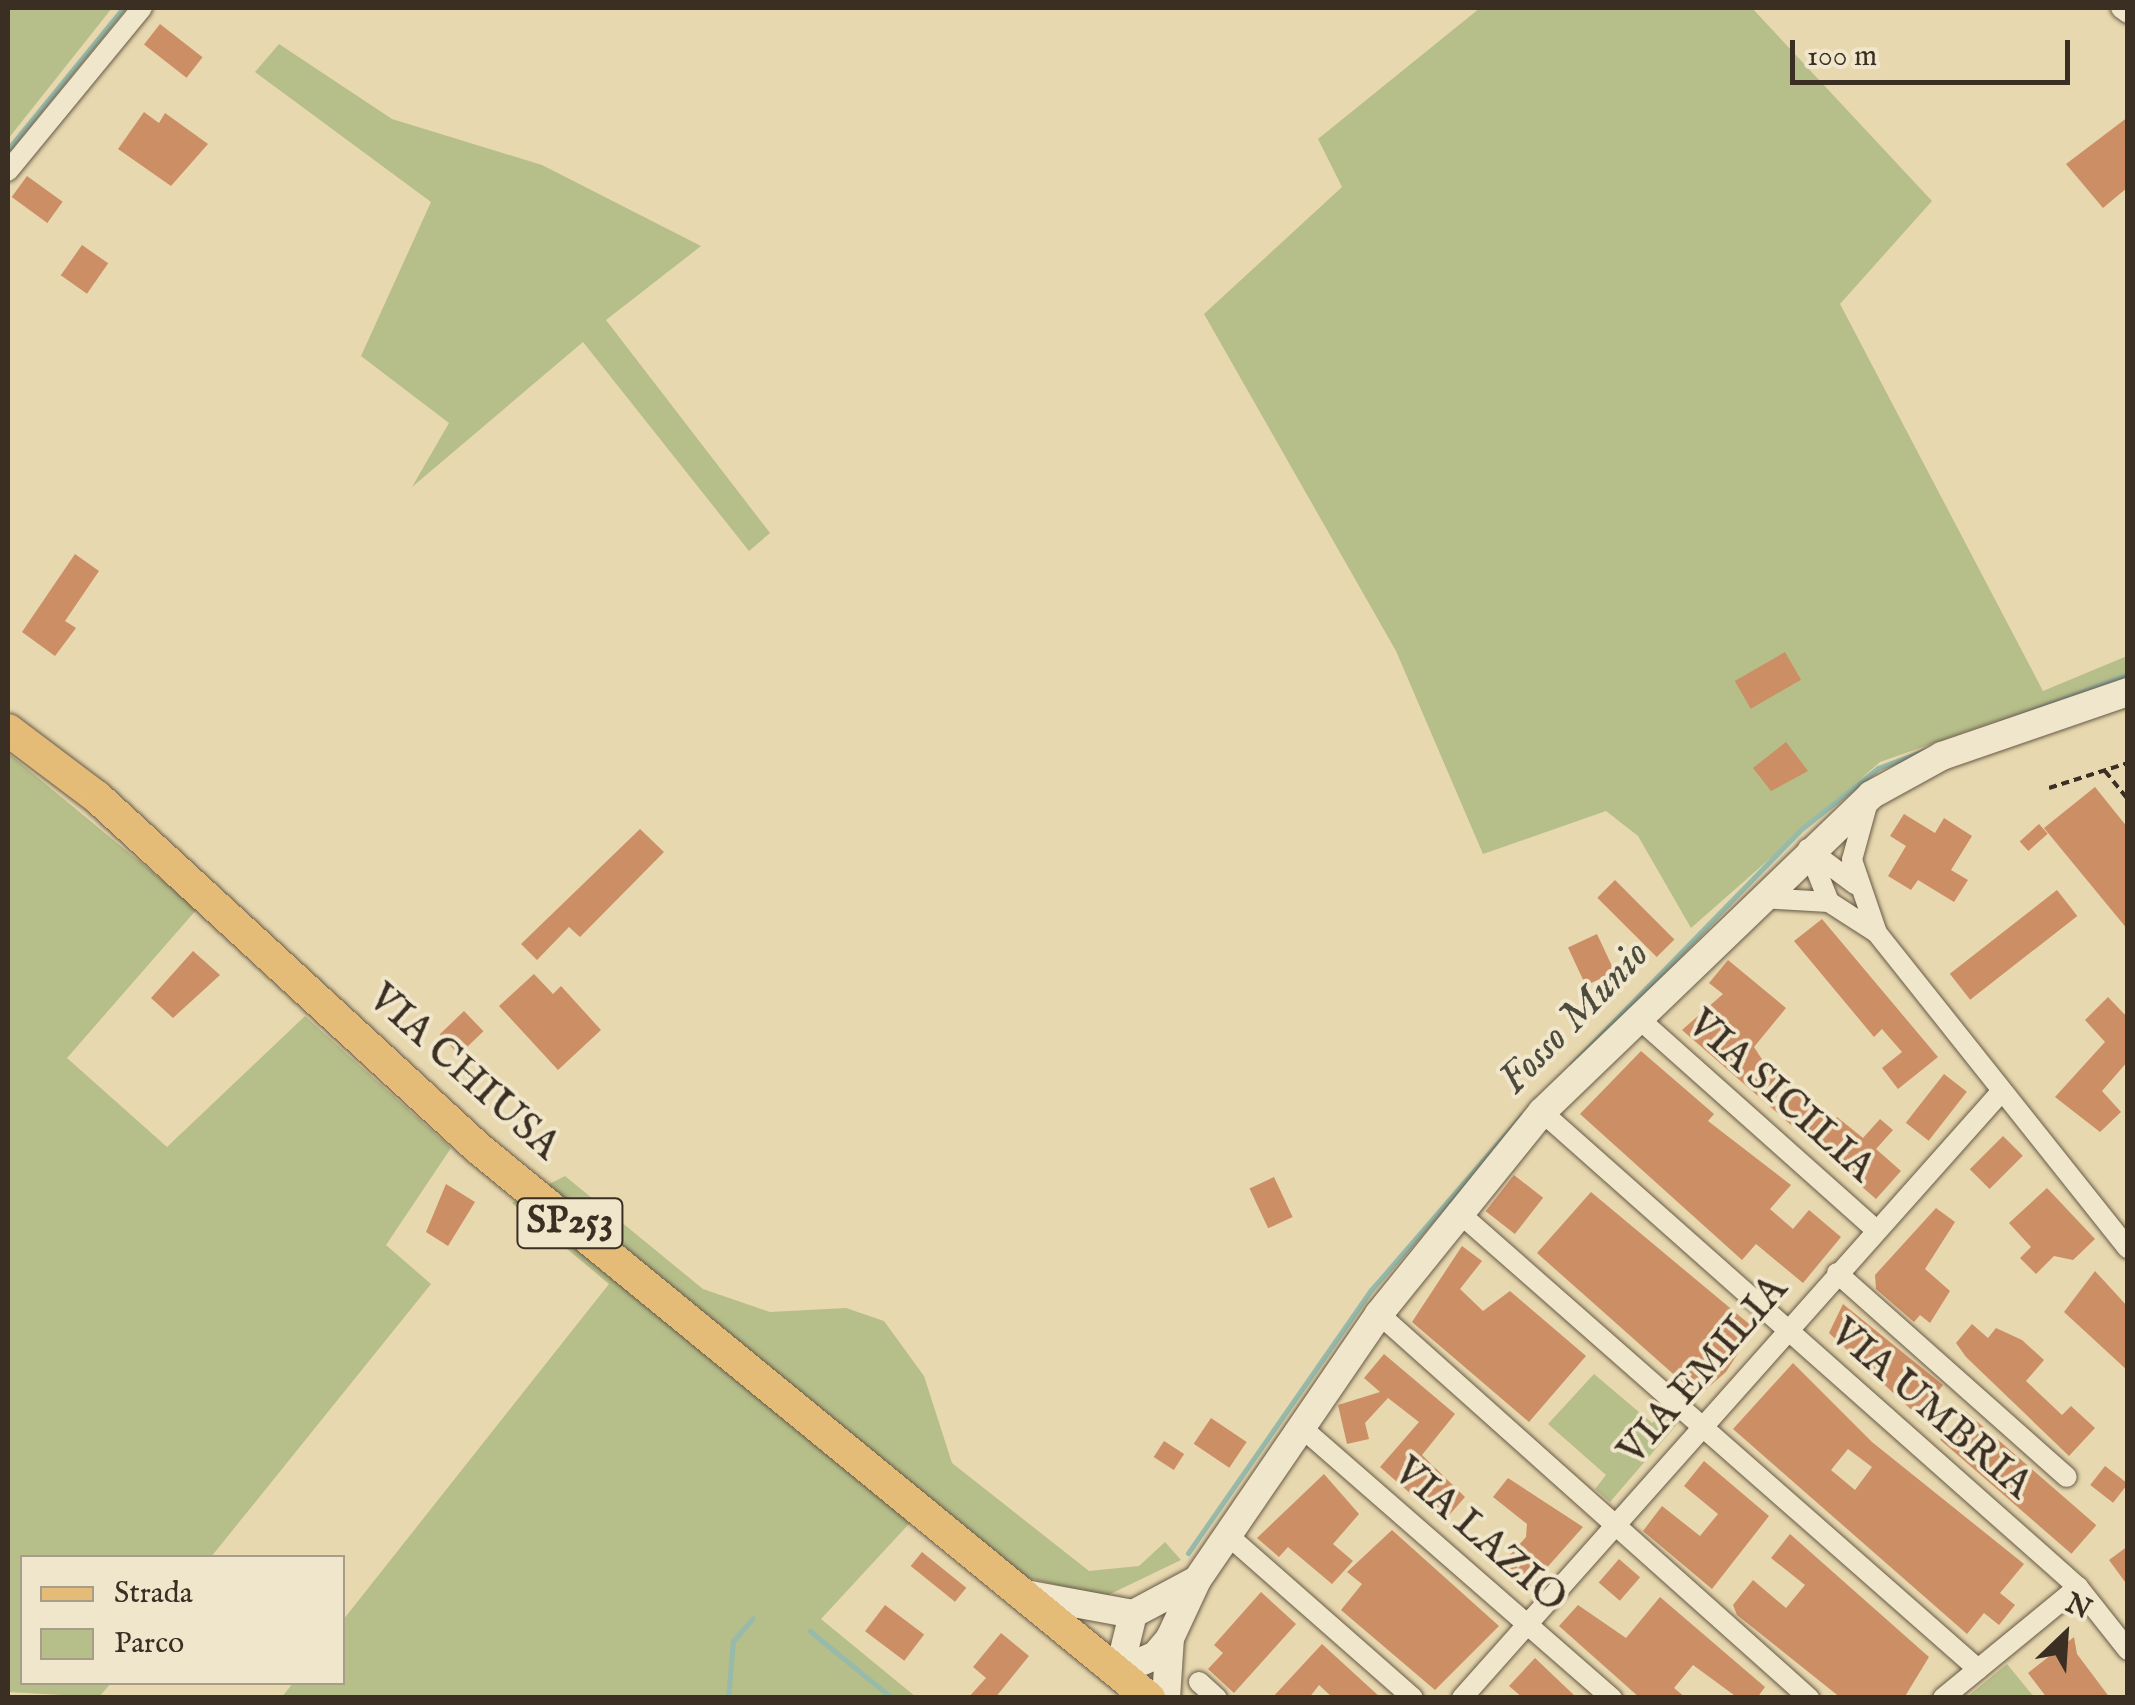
<!DOCTYPE html>
<style>
body{margin:0}
#map{position:relative;width:2135px;height:1705px;overflow:hidden;background:#e8d8af;font-family:"IM FELL English",serif}
div>[style]{position:absolute}
.green>*{inset:0;background:#b6be8a}
.stream>*{height:5px;margin:-2.5px;padding:0 2.5px;transform-origin:2.5px;border-radius:2.5px;background:#97baaa}
.building>*{inset:0;background:#cc8e65;transform-origin:0 0}
.path>*{height:4px;margin-top:-2px;transform-origin:0;background:repeating-linear-gradient(90deg,#3b2f23 0 8px,transparent 0 13px)}
.roads{filter:drop-shadow(0 0 2px #665946) drop-shadow(0 0 2px #665946)}
.minor>*{height:20px;margin:-10px;padding:0 10px;transform-origin:10px;border-radius:10px;background:#f0e6cb}
.tertiary>*{height:28px;margin:-14px;padding:0 14px;transform-origin:14px;border-radius:14px;background:#f0e6cb}
.primary>*{height:32px;margin:-16px;padding:0 16px;transform-origin:16px;border-radius:16px;background:#e4bc78}
span{translate:-50% -50%;white-space:nowrap;text-align:center;line-height:1.15;-webkit-text-stroke:8px #f0e6cb;paint-order:stroke}
.shield-label span{padding:2px 8px;background:#f0e6cb;border:2px solid;border-radius:8px;-webkit-text-stroke-width:0}
.shield-label{font-size:38px;color:#3b2f23;font-weight:700}
.street-label{font-size:40px;color:#3b2f23}
.water-label{font-size:42px;color:#4d4b3e;font-style:italic}
.frame{position:absolute;inset:0;border:10px solid #3b2f23;pointer-events:none}
.legend{position:absolute;left:20px;top:1555px;width:325px;height:130px;box-sizing:border-box;background:#f0e6cb;border:2px solid #a89d88;margin:0;padding:12px 18px;list-style:none;font-size:30px;color:#3b2f23}
.legend li{display:flex;align-items:center;gap:20px;height:50px}
.legend b{width:50px;border:2px solid #a89d88}
.north{position:absolute;left:2015px;top:1585px;width:100px;height:100px;-webkit-text-stroke:8px #f0e6cb;paint-order:stroke;rotate:25deg;font-size:28px;font-weight:700;line-height:40px;text-align:center;color:#3b2f23}
.north::after{content:'';display:block;margin:auto;width:35px;height:45px;background:#3b2f23;clip-path:polygon(50% 0,100% 100%,50% 72%,0 100%)}
.scale{position:absolute;left:1790px;top:40px;width:280px;height:45px;box-sizing:border-box;border:5px solid #3b2f23;border-top:0;padding-left:12px;font-size:30px;line-height:35px;white-space:nowrap;color:#3b2f23;-webkit-text-stroke:8px #f0e6cb;paint-order:stroke}
</style>
<div id="map">
<div class="green">
<div style="clip-path:polygon(8px 8px,112px 8px,8px 139px)"></div>
<div style="clip-path:polygon(1480px 8px,1752px 8px,1932px 201px,1840px 304px,2043px 691px,2127px 656px,2127px 675px,1880px 762px,1691px 928px,1638px 836px,1606px 811px,1483px 854px,1396px 651px,1204px 314px,1342px 187px,1318px 139px)"></div>
<div style="clip-path:polygon(279px 44px,392px 119px,542px 165px,701px 246px,606px 320px,770px 533px,749px 551px,583px 342px,412px 487px,449px 423px,361px 356px,431px 202px,255px 72px)"></div>
<div style="clip-path:polygon(8px 753px,197px 909px,67px 1058px,167px 1147px,305px 1016px,451px 1148px,386px 1245px,431px 1284px,211px 1557px,22px 1558px,22px 1682px,111px 1683px,99px 1697px,8px 1692px)"></div>
<div style="clip-path:polygon(565px 1176px,703px 1289px,770px 1312px,846px 1308px,884px 1321px,924px 1376px,952px 1463px,1089px 1571px,1139px 1566px,1165px 1542px,1181px 1560px,1104px 1597px,1025px 1577px,932px 1499px,821px 1619px,916px 1697px,281px 1698px,293px 1683px,342px 1682px,343px 1620px,609px 1284px,512px 1203px)"></div>
<div style="clip-path:polygon(1594px 1374px,1652px 1423px,1664px 1412px,1678px 1423px,1610px 1502px,1595px 1489px,1606px 1475px,1548px 1424px)"></div>
<div style="clip-path:polygon(2007px 1664px,2034px 1697px,1967px 1697px)"></div>
</div>
<div class="stream">
<div style="left:8px;top:149px;width:182px;rotate:-50.8deg"></div>
<div style="left:1572px;top:1064px;width:325px;rotate:-45.7deg"></div>
<div style="left:1799px;top:831px;width:101px;rotate:-38.6deg"></div>
<div style="left:1878px;top:768px;width:267px;rotate:-20.6deg"></div>
<div style="left:1188px;top:1553px;width:320px;rotate:-55.2deg"></div>
<div style="left:1371px;top:1290px;width:231px;rotate:-49.2deg"></div>
<div style="left:810px;top:1631px;width:106px;rotate:39.3deg"></div>
<div style="left:728px;top:1698px;width:57px;rotate:-85deg"></div>
<div style="left:733px;top:1641px;width:30px;rotate:-49deg"></div>
</div>
<div class="building">
<div style="left:160px;top:24px;width:54px;height:26px;rotate:38deg"></div>
<div style="clip-path:polygon(144px 112px,159px 123px,165px 113px,208px 144px,171px 186px,118px 149px)"></div>
<div style="clip-path:polygon(2128px 117px,2128px 187px,2103px 208px,2066px 164px)"></div>
<div style="left:27px;top:176px;width:44px;height:26px;rotate:36deg"></div>
<div style="left:82px;top:245px;width:32px;height:37px;rotate:35deg"></div>
<div style="clip-path:polygon(75px 554px,99px 571px,65px 621px,76px 628px,55px 656px,22px 632px)"></div>
<div style="left:1785px;top:652px;width:32px;height:58px;rotate:60deg"></div>
<div style="clip-path:polygon(1786px 742px,1808px 771px,1771px 791px,1753px 768px)"></div>
<div style="clip-path:polygon(2095px 787px,2128px 828px,2128px 930px,2044px 828px)"></div>
<div style="clip-path:polygon(1904px 814px,1935px 833px,1944px 818px,1972px 836px,1951px 870px,1968px 880px,1954px 902px,1918px 880px,1911px 890px,1888px 876px,1906px 846px,1890px 836px)"></div>
<div style="left:2039px;top:824px;width:13px;height:26px;rotate:48deg"></div>
<div style="clip-path:polygon(640px 829px,664px 852px,580px 937px,569px 927px,537px 960px,521px 944px)"></div>
<div style="left:1615px;top:880px;width:84px;height:25px;rotate:45deg"></div>
<div style="left:2057px;top:890px;width:33px;height:136px;rotate:52deg"></div>
<div style="clip-path:polygon(1822px 919px,1938px 1057px,1898px 1089px,1882px 1068px,1902px 1052px,1882px 1029px,1874px 1037px,1794px 941px)"></div>
<div style="left:1597px;top:934px;width:42px;height:32px;rotate:65deg"></div>
<div style="clip-path:polygon(193px 951px,220px 975px,173px 1018px,151px 998px)"></div>
<div style="clip-path:polygon(1728px 960px,1786px 1008px,1754px 1047px,1765px 1064px,1832px 1123px,1837px 1117px,1863px 1138px,1880px 1119px,1893px 1130px,1876px 1149px,1901px 1171px,1876px 1199px,1682px 1030px,1723px 994px,1709px 983px)"></div>
<div style="clip-path:polygon(534px 974px,553px 994px,561px 986px,601px 1030px,558px 1070px,499px 1006px)"></div>
<div style="clip-path:polygon(2108px 997px,2128px 1018px,2128px 1061px,2102px 1091px,2121px 1112px,2100px 1132px,2055px 1097px,2105px 1042px,2085px 1020px)"></div>
<div style="left:464px;top:1011px;width:28px;height:34px;rotate:46deg"></div>
<div style="clip-path:polygon(1641px 1051px,1714px 1114px,1708px 1121px,1791px 1185px,1770px 1209px,1793px 1229px,1809px 1210px,1841px 1237px,1803px 1283px,1756px 1244px,1742px 1260px,1580px 1114px)"></div>
<div style="left:1944px;top:1074px;width:29px;height:62px;rotate:38deg"></div>
<div style="left:2003px;top:1136px;width:28px;height:47px;rotate:45deg"></div>
<div style="left:1514px;top:1175px;width:37px;height:46px;rotate:38deg"></div>
<div style="left:1274px;top:1177px;width:44px;height:27px;rotate:65deg"></div>
<div style="clip-path:polygon(446px 1184px,475px 1202px,448px 1246px,426px 1232px)"></div>
<div style="clip-path:polygon(2047px 1188px,2095px 1239px,2073px 1260px,2054px 1256px,2036px 1274px,2020px 1258px,2031px 1247px,2009px 1223px)"></div>
<div style="clip-path:polygon(1591px 1192px,1754px 1328px,1726px 1372px,1698px 1396px,1537px 1253px)"></div>
<div style="clip-path:polygon(1936px 1208px,1955px 1222px,1925px 1269px,1950px 1291px,1930px 1323px,1920px 1315px,1914px 1322px,1876px 1289px,1875px 1275px)"></div>
<div style="clip-path:polygon(1462px 1246px,1482px 1261px,1460px 1289px,1483px 1311px,1510px 1291px,1586px 1356px,1529px 1422px,1412px 1322px)"></div>
<div style="clip-path:polygon(2095px 1271px,2128px 1307px,2128px 1371px,2064px 1312px)"></div>
<div style="clip-path:polygon(1843px 1304px,1943px 1385px,1918px 1416px,1829px 1333px)"></div>
<div style="clip-path:polygon(1972px 1324px,1988px 1338px,1996px 1328px,2022px 1340px,2044px 1360px,2026px 1381px,2062px 1415px,2071px 1406px,2095px 1428px,2069px 1456px,1966px 1357px,1956px 1343px)"></div>
<div style="clip-path:polygon(1384px 1354px,1455px 1414px,1422px 1455px,1465px 1497px,1443px 1522px,1380px 1467px,1419px 1422px,1388px 1398px,1365px 1423px,1369px 1439px,1347px 1444px,1338px 1405px,1380px 1392px,1364px 1378px)"></div>
<div style="clip-path:polygon(evenodd,1793px 1363px,1872px 1442px,2024px 1564px,2000px 1593px,2015px 1605px,1999px 1625px,1984px 1613px,1967px 1634px,1733px 1429px,1793px 1363px,1848px 1449px,1872px 1467px,1855px 1490px,1831px 1470px,1848px 1449px)"></div>
<div style="left:1965px;top:1411px;width:174px;height:38px;rotate:41deg"></div>
<div style="left:1211px;top:1418px;width:43px;height:31px;rotate:34deg"></div>
<div style="left:1164px;top:1441px;width:24px;height:19px;rotate:33deg"></div>
<div style="clip-path:polygon(1704px 1461px,1769px 1516px,1712px 1589px,1643px 1531px,1662px 1506px,1700px 1536px,1718px 1514px,1684px 1486px)"></div>
<div style="left:2105px;top:1466px;width:29px;height:24px;rotate:38deg"></div>
<div style="clip-path:polygon(1324px 1474px,1359px 1514px,1333px 1544px,1353px 1561px,1332px 1584px,1288px 1547px,1279px 1557px,1257px 1538px)"></div>
<div style="clip-path:polygon(1508px 1478px,1583px 1527px,1528px 1589px,1501px 1565px,1526px 1537px,1527px 1524px,1493px 1497px)"></div>
<div style="clip-path:polygon(1392px 1530px,1499px 1626px,1435px 1690px,1341px 1610px,1362px 1584px,1347px 1572px)"></div>
<div style="clip-path:polygon(1790px 1534px,1929px 1657px,1904px 1698px,1841px 1698px,1737px 1615px,1733px 1605px,1753px 1580px,1786px 1608px,1805px 1585px,1771px 1558px)"></div>
<div style="clip-path:polygon(2128px 1546px,2128px 1586px,2109px 1560px)"></div>
<div style="left:922px;top:1552px;width:57px;height:18px;rotate:39deg"></div>
<div style="left:1619px;top:1559px;width:28px;height:31px;rotate:41deg"></div>
<div style="clip-path:polygon(1261px 1592px,1296px 1624px,1234px 1693px,1208px 1669px,1223px 1653px,1214px 1645px)"></div>
<div style="clip-path:polygon(1660px 1597px,1765px 1687px,1757px 1698px,1738px 1698px,1693px 1665px,1674px 1688px,1686px 1698px,1640px 1698px,1559px 1626px,1578px 1605px,1626px 1638px)"></div>
<div style="left:885px;top:1605px;width:49px;height:33px;rotate:37deg"></div>
<div style="clip-path:polygon(1001px 1633px,1029px 1656px,995px 1698px,968px 1698px,986px 1678px,973px 1667px)"></div>
<div style="clip-path:polygon(2074px 1637px,2077px 1654px,2110px 1698px,2047px 1698px,2028px 1673px)"></div>
<div style="clip-path:polygon(1322px 1644px,1381px 1698px,1333px 1698px,1319px 1685px,1309px 1698px,1272px 1698px)"></div>
<div style="clip-path:polygon(1535px 1658px,1577px 1698px,1523px 1698px,1509px 1686px)"></div>
</div>
<div class="path">
<div style="left:2105px;top:771px;width:36px;rotate:51deg"></div>
<div style="left:2049px;top:788px;width:83px;rotate:-17.6deg"></div>
</div>
<div class="roads">
<div class="minor">
<div style="left:2121px;top:8px;width:9px;rotate:36deg"></div>
<div style="left:8px;top:171px;width:211px;rotate:-50.6deg"></div>
<div style="left:1867px;top:805px;width:57px;rotate:105.3deg"></div>
<div style="left:1852px;top:860px;width:77px;rotate:71.1deg"></div>
<div style="left:1877px;top:933px;width:403px;rotate:51.5deg"></div>
<div style="left:1761px;top:898px;width:68px;rotate:3.4deg"></div>
<div style="left:1829px;top:902px;width:57px;rotate:32.9deg"></div>
<div style="left:1829px;top:902px;width:57px;rotate:-111.6deg"></div>
<div style="left:1808px;top:849px;width:59px;rotate:36.7deg"></div>
<div style="left:1637px;top:1017px;width:319px;rotate:41.7deg"></div>
<div style="left:1542px;top:1112px;width:716px;rotate:41.55deg"></div>
<div style="left:2078px;top:1587px;width:80px;rotate:51.6deg"></div>
<div style="left:1457px;top:1211px;width:694px;rotate:41.32deg"></div>
<div style="left:1837px;top:1273px;width:307px;rotate:41.6deg"></div>
<div style="left:1379px;top:1314px;width:577px;rotate:41.77deg"></div>
<div style="left:1301px;top:1427px;width:413px;rotate:41.1deg"></div>
<div style="left:1231px;top:1538px;width:242px;rotate:41.3deg"></div>
<div style="left:1199px;top:1682px;width:24px;rotate:42deg"></div>
<div style="left:1462px;top:1698px;width:811px;rotate:-48.35deg"></div>
<div style="left:1943px;top:1698px;width:175px;rotate:-39.4deg"></div>
</div>
<div class="tertiary">
<div style="left:1025px;top:1594px;width:110px;rotate:10.5deg"></div>
<div style="left:1133px;top:1614px;width:72px;rotate:-28deg"></div>
<div style="left:1133px;top:1614px;width:59px;rotate:103.8deg"></div>
<div style="left:1119px;top:1671px;width:39px;rotate:-23deg"></div>
<div style="left:1155px;top:1656px;width:23px;rotate:-50deg"></div>
<div style="left:1166px;top:1698px;width:60px;rotate:-86.2deg"></div>
<div style="left:1170px;top:1638px;width:64px;rotate:-65deg"></div>
<div style="left:1197px;top:1580px;width:322px;rotate:-55.6deg"></div>
<div style="left:1379px;top:1314px;width:260px;rotate:-51.1deg"></div>
<div style="left:1542px;top:1112px;width:457px;rotate:-43.9deg"></div>
<div style="left:1871px;top:795px;width:81px;rotate:-28.8deg"></div>
<div style="left:1942px;top:756px;width:197px;rotate:-19deg"></div>
</div>
<div class="primary">
<div style="left:8px;top:730px;width:111px;rotate:37deg"></div>
<div style="left:97px;top:797px;width:518px;rotate:42.65deg"></div>
<div style="left:478px;top:1148px;width:868px;rotate:39.34deg"></div>
</div>
</div>
<div class="shield-label">
<span style="left:570px;top:1223px">SP253</span>
</div>
<div class="street-label">
<span style="left:463px;top:1073px;rotate:42deg">VIA CHIUSA</span>
<span style="left:1780px;top:1097px;rotate:42deg">VIA SICILIA</span>
<span style="left:1704px;top:1371px;rotate:-49deg">VIA EMILIA</span>
<span style="left:1930px;top:1410px;rotate:41deg">VIA UMBRIA</span>
<span style="left:1479px;top:1536px;rotate:41deg">VIA LAZIO</span>
</div>
<div class="water-label">
<span style="left:1575px;top:1018px;rotate:-46deg">Fosso Munio</span>
</div>
<div class="frame"></div>
<ul class="legend">
<li><b style="height:12px;background:#e4bc78"></b>Strada</li>
<li><b style="height:28px;background:#b6be8a"></b>Parco</li>
</ul>
<div class="north">N</div>
<div class="scale">100 m</div>
</div>
